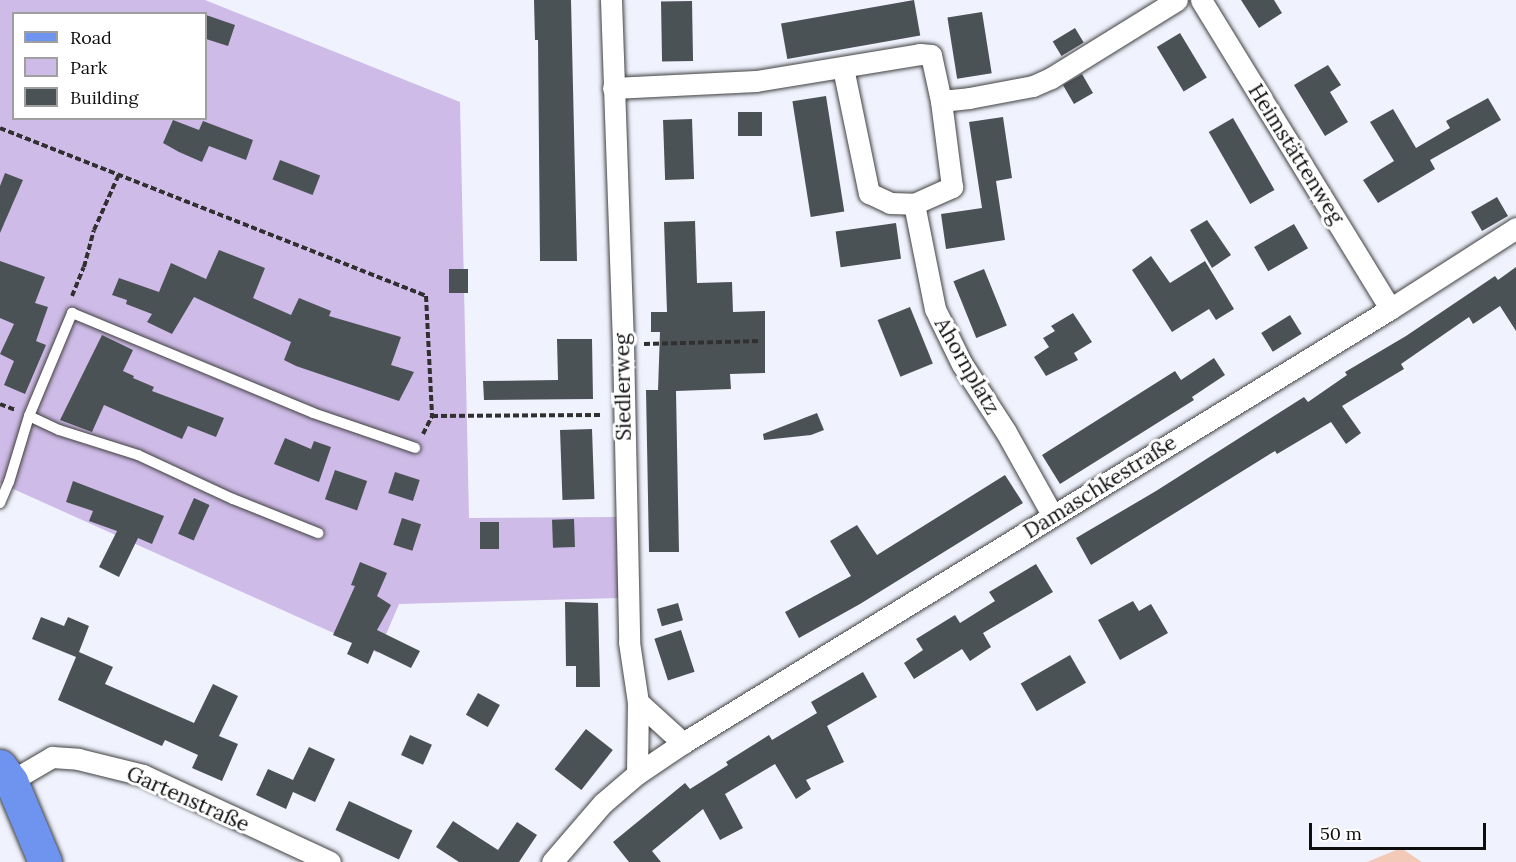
<!DOCTYPE html>
<meta charset="utf-8">
<style>
body{margin:0}
#map{position:relative;width:1516px;height:862px;overflow:hidden;background:#f0f3fe;font-family:Lora,serif}
div>[style]{position:absolute}
.green>*{inset:0;background:#cebbe7}
.water>*{inset:0;background:#f2cab7}
.building>*{inset:0;background:#4b5256;transform-origin:0 0}
.path>*{height:4px;margin-top:-2px;transform-origin:0;background:repeating-linear-gradient(90deg,#303030 0 6px,transparent 0 9px)}
.roads{filter:drop-shadow(0 0 2px #414141) drop-shadow(0 0 2px #414141)}
.service>*{height:10px;margin:-5px;padding:0 5px;transform-origin:5px;border-radius:5px;background:#fff}
.minor>*{height:21px;margin:-10.5px;padding:0 10.5px;transform-origin:10.5px;border-radius:10.5px;background:#fff}
.primary>*{height:33px;margin:-16.5px;padding:0 16.5px;transform-origin:16.5px;border-radius:16.5px;background:#6e94f0}
span{translate:-50% -50%;white-space:nowrap;text-align:center;line-height:1.15;-webkit-text-stroke:6px #fff;paint-order:stroke}
.street-label{font-size:21px;color:#0e0e0e}
.legend{position:absolute;left:12px;top:12px;width:195px;height:108px;box-sizing:border-box;background:#fff;border:2px solid #9f9f9f;margin:0;padding:8px 10px;list-style:none;font-size:18px;color:#0e0e0e}
.legend li{display:flex;align-items:center;gap:12px;height:30px}
.legend b{width:30px;border:2px solid #9f9f9f}
.scale{position:absolute;left:1309px;top:823px;width:177px;height:27px;box-sizing:border-box;border:3px solid #0e0e0e;border-top:0;padding-left:8px;font-size:18px;line-height:21px;white-space:nowrap;color:#0e0e0e;-webkit-text-stroke:4px #fff;paint-order:stroke}
</style>
<div id="map">
<div class="green">
<div style="clip-path:polygon(evenodd,0 0,205px 0,460px 102px,469px 518px,616px 517px,619px 598px,399px 604px,378px 653px,0 483px,0 0,14px 14px,206px 14px,206px 118px,14px 118px,14px 14px)"></div>
</div>
<div class="water">
<div style="clip-path:polygon(1401px 848px,1422px 862px,1367px 862px)"></div>
</div>
<div class="building">
<div style="clip-path:polygon(534px 0,571px 0,577px 261px,540px 261px,538px 40px,535px 40px)"></div>
<div style="left:914px;top:0;width:36px;height:135px;rotate:80deg"></div>
<div style="clip-path:polygon(1241px 0,1274px 0,1282px 13px,1259px 28px)"></div>
<div style="left:692px;top:1px;width:60px;height:31px;rotate:89deg"></div>
<div style="left:982px;top:12px;width:62px;height:35px;rotate:81deg"></div>
<div style="clip-path:polygon(206px 15px,235px 25px,228px 46px,206px 39px)"></div>
<div style="left:1075px;top:28px;width:17px;height:26px;rotate:59deg"></div>
<div style="left:1180px;top:33px;width:52px;height:27px;rotate:59deg"></div>
<div style="clip-path:polygon(1328px 65px,1341px 85px,1330px 92px,1348px 122px,1325px 136px,1294px 85px)"></div>
<div style="left:1082px;top:74px;width:22px;height:22px;rotate:60deg"></div>
<div style="left:826px;top:96px;width:117px;height:34px;rotate:81deg"></div>
<div style="clip-path:polygon(1488px 98px,1501px 120px,1430px 160px,1435px 169px,1378px 203px,1363px 180px,1394px 161px,1370px 122px,1393px 109px,1416px 148px,1450px 128px,1446px 121px)"></div>
<div style="left:762px;top:112px;width:24px;height:24px;rotate:90deg"></div>
<div style="clip-path:polygon(1003px 117px,1012px 178px,996px 181px,1005px 240px,946px 249px,941px 214px,982px 208px,969px 122px)"></div>
<div style="left:1233px;top:118px;width:83px;height:28px;rotate:60deg"></div>
<div style="left:692px;top:119px;width:60px;height:29px;rotate:88deg"></div>
<div style="clip-path:polygon(173px 120px,199px 130px,203px 121px,253px 140px,246px 160px,209px 146px,202px 162px,179px 152px,163px 143px)"></div>
<div style="left:280px;top:160px;width:43px;height:21px;rotate:21deg"></div>
<div style="clip-path:polygon(5px 173px,23px 180px,0 233px,0 186px)"></div>
<div style="left:1497px;top:197px;width:22px;height:30px;rotate:60deg"></div>
<div style="clip-path:polygon(1207px 220px,1231px 255px,1212px 268px,1190px 230px)"></div>
<div style="clip-path:polygon(695px 221px,697px 283px,732px 282px,733px 312px,765px 311px,765px 373px,730px 374px,731px 389px,676px 391px,679px 552px,649px 552px,646px 390px,658px 390px,660px 332px,651px 332px,651px 312px,667px 312px,664px 222px)"></div>
<div style="left:896px;top:223px;width:36px;height:61px;rotate:82deg"></div>
<div style="left:1294px;top:224px;width:28px;height:46px;rotate:60deg"></div>
<div style="clip-path:polygon(219px 250px,265px 268px,253px 298px,291px 315px,299px 298px,331px 311px,329px 316px,401px 337px,391px 365px,414px 372px,399px 401px,296px 366px,284px 360px,291px 342px,194px 297px,172px 334px,147px 322px,152px 314px,126px 304px,127px 300px,112px 295px,119px 278px,159px 292px,171px 263px,206px 279px)"></div>
<div style="clip-path:polygon(1151px 256px,1170px 283px,1205px 261px,1234px 309px,1216px 320px,1209px 309px,1172px 332px,1132px 270px)"></div>
<div style="clip-path:polygon(0 261px,45px 277px,35px 303px,48px 307px,36px 341px,46px 345px,25px 394px,4px 385px,14px 361px,0 354px,14px 324px,0 318px)"></div>
<div style="clip-path:polygon(1516px 267px,1516px 331px,1500px 306px,1473px 324px,1469px 317px,1401px 364px,1404px 369px,1342px 406px,1361px 433px,1346px 444px,1331px 422px,1277px 454px,1275px 451px,1091px 565px,1076px 538px,1156px 491px,1304px 397px,1308px 402px,1347px 375px,1345px 372px,1406px 336px,1495px 276px,1498px 280px)"></div>
<div style="left:449px;top:269px;width:19px;height:24px"></div>
<div style="left:984px;top:269px;width:61px;height:33px;rotate:68deg"></div>
<div style="left:910px;top:307px;width:61px;height:35px;rotate:68deg"></div>
<div style="clip-path:polygon(1073px 313px,1092px 342px,1074px 353px,1078px 360px,1046px 376px,1034px 357px,1049px 347px,1043px 338px,1055px 331px,1051px 326px)"></div>
<div style="left:1290px;top:315px;width:22px;height:34px;rotate:58deg"></div>
<div style="clip-path:polygon(102px 335px,133px 350px,123px 371px,134px 376px,133px 378px,154px 387px,152px 391px,224px 418px,216px 437px,188px 426px,182px 439px,104px 405px,92px 432px,60px 420px)"></div>
<div style="clip-path:polygon(557px 339px,592px 339px,593px 399px,484px 400px,483px 381px,558px 380px)"></div>
<div style="clip-path:polygon(1214px 358px,1225px 375px,1192px 397px,1194px 400px,1060px 484px,1042px 455px,1175px 371px,1181px 380px)"></div>
<div style="clip-path:polygon(817px 413px,824px 430px,811px 435px,764px 440px,763px 434px)"></div>
<div style="left:592px;top:429px;width:70px;height:32px;rotate:88deg"></div>
<div style="clip-path:polygon(285px 438px,311px 449px,314px 441px,331px 447px,319px 482px,274px 464px)"></div>
<div style="left:335px;top:470px;width:34px;height:31px;rotate:19deg"></div>
<div style="left:395px;top:472px;width:26px;height:22px;rotate:18deg"></div>
<div style="clip-path:polygon(1005px 475px,1023px 503px,860px 604px,799px 638px,785px 612px,851px 576px,830px 541px,857px 525px,877px 555px)"></div>
<div style="clip-path:polygon(73px 481px,164px 516px,152px 544px,138px 538px,119px 577px,99px 567px,117px 531px,89px 521px,93px 511px,66px 502px)"></div>
<div style="left:194px;top:498px;width:17px;height:39px;rotate:24deg"></div>
<div style="left:402px;top:518px;width:20px;height:28px;rotate:18deg"></div>
<div style="left:574px;top:519px;width:28px;height:22px;rotate:88deg"></div>
<div style="left:499px;top:522px;width:27px;height:19px;rotate:90deg"></div>
<div style="clip-path:polygon(360px 562px,387px 573px,377px 596px,391px 605px,377px 630px,420px 651px,411px 668px,374px 650px,368px 664px,347px 654px,352px 643px,333px 635px,355px 586px,351px 585px)"></div>
<div style="clip-path:polygon(1036px 564px,1053px 592px,983px 633px,991px 647px,970px 661px,962px 649px,914px 679px,904px 663px,923px 650px,916px 639px,955px 615px,960px 623px,995px 601px,989px 592px)"></div>
<div style="clip-path:polygon(1133px 601px,1139px 611px,1151px 604px,1168px 633px,1120px 660px,1098px 620px)"></div>
<div style="clip-path:polygon(565px 602px,598px 603px,600px 687px,576px 687px,576px 666px,566px 666px)"></div>
<div style="left:678px;top:603px;width:18px;height:22px;rotate:74deg"></div>
<div style="clip-path:polygon(41px 617px,64px 626px,68px 617px,89px 626px,79px 652px,113px 667px,105px 684px,194px 723px,213px 684px,238px 696px,219px 736px,238px 744px,222px 781px,192px 768px,198px 755px,165px 740px,162px 746px,58px 700px,76px 657px,32px 639px)"></div>
<div style="left:681px;top:630px;width:44px;height:28px;rotate:72deg"></div>
<div style="left:1070px;top:655px;width:32px;height:57px;rotate:60deg"></div>
<div style="clip-path:polygon(863px 672px,877px 697px,827px 726px,844px 762px,806px 780px,811px 789px,796px 799px,775px 764px,725px 794px,743px 828px,720px 840px,703px 809px,652px 851px,661px 862px,629px 862px,613px 842px,685px 783px,690px 789px,728px 765px,726px 762px,769px 735px,772px 740px,817px 713px,811px 702px)"></div>
<div style="left:478px;top:693px;width:25px;height:25px;rotate:29deg"></div>
<div style="left:586px;top:729px;width:34px;height:51px;rotate:38deg"></div>
<div style="left:410px;top:735px;width:24px;height:22px;rotate:24deg"></div>
<div style="clip-path:polygon(309px 747px,335px 759px,315px 802px,293px 792px,286px 809px,256px 795px,268px 769px,293px 780px)"></div>
<div style="left:349px;top:801px;width:70px;height:32px;rotate:25deg"></div>
<div style="clip-path:polygon(453px 821px,498px 850px,517px 822px,537px 835px,519px 862px,459px 862px,436px 847px)"></div>
</div>
<div class="path">
<div style="left:0;top:128px;width:458px;rotate:21.5deg"></div>
<div style="left:426px;top:296px;width:120px;rotate:87.1deg"></div>
<div style="left:72px;top:296px;width:31px;rotate:-68deg"></div>
<div style="left:84px;top:267px;width:38px;rotate:-75deg"></div>
<div style="left:94px;top:230px;width:61px;rotate:-65.9deg"></div>
<div style="left:644px;top:344px;width:117px;rotate:-1.5deg"></div>
<div style="left:0;top:404px;width:17px;rotate:21deg"></div>
<div style="left:423px;top:434px;width:20px;rotate:-63deg"></div>
<div style="left:432px;top:416px;width:170px;rotate:-0.3deg"></div>
</div>
<div class="roads">
<div class="service">
<div style="left:29px;top:416px;width:33px;rotate:25deg"></div>
<div style="left:59px;top:430px;width:83px;rotate:17.6deg"></div>
<div style="left:138px;top:455px;width:105px;rotate:24.9deg"></div>
<div style="left:233px;top:499px;width:92px;rotate:21.8deg"></div>
<div style="left:0;top:503px;width:23px;rotate:-67deg"></div>
<div style="left:9px;top:482px;width:69px;rotate:-73.1deg"></div>
<div style="left:29px;top:416px;width:112px;rotate:-67.3deg"></div>
<div style="left:72px;top:313px;width:261px;rotate:22.5deg"></div>
<div style="left:313px;top:413px;width:108px;rotate:18.9deg"></div>
</div>
<div class="minor">
<div style="left:611px;top:0;width:344px;rotate:88deg"></div>
<div style="left:623px;top:344px;width:298px;rotate:88.8deg"></div>
<div style="left:629px;top:642px;width:61px;rotate:81.5deg"></div>
<div style="left:638px;top:702px;width:72px;rotate:90.8deg"></div>
<div style="left:1201px;top:0;width:362px;rotate:58.5deg"></div>
<div style="left:843px;top:68px;width:128px;rotate:78.3deg"></div>
<div style="left:869px;top:193px;width:23px;rotate:25deg"></div>
<div style="left:890px;top:203px;width:24px;rotate:2deg"></div>
<div style="left:914px;top:204px;width:42px;rotate:-24.1deg"></div>
<div style="left:952px;top:187px;width:87px;rotate:-97.3deg"></div>
<div style="left:613px;top:88px;width:143px;rotate:-2.8deg"></div>
<div style="left:756px;top:81px;width:166px;rotate:-9.3deg"></div>
<div style="left:920px;top:54px;width:11px;rotate:5deg"></div>
<div style="left:931px;top:55px;width:47px;rotate:77.7deg"></div>
<div style="left:941px;top:101px;width:28px;rotate:-6deg"></div>
<div style="left:969px;top:98px;width:65px;rotate:-10.6deg"></div>
<div style="left:1033px;top:86px;width:20px;rotate:-24deg"></div>
<div style="left:1051px;top:78px;width:148px;rotate:-31.8deg"></div>
<div style="left:914px;top:204px;width:107px;rotate:78.7deg"></div>
<div style="left:935px;top:309px;width:61px;rotate:63.9deg"></div>
<div style="left:962px;top:364px;width:81px;rotate:57.1deg"></div>
<div style="left:1006px;top:432px;width:96px;rotate:60.8deg"></div>
<div style="left:638px;top:702px;width:61px;rotate:42.3deg"></div>
<div style="left:11px;top:781px;width:48px;rotate:-30.3deg"></div>
<div style="left:52px;top:757px;width:26px;rotate:4deg"></div>
<div style="left:78px;top:759px;width:67px;rotate:13.8deg"></div>
<div style="left:143px;top:775px;width:206px;rotate:24.9deg"></div>
<div style="left:552px;top:862px;width:78px;rotate:-49.2deg"></div>
<div style="left:603px;top:803px;width:45px;rotate:-40.5deg"></div>
<div style="left:637px;top:774px;width:55px;rotate:-34deg"></div>
<div style="left:683px;top:743px;width:830px;rotate:-31.54deg"></div>
<div style="left:1390px;top:309px;width:150px;rotate:-32.7deg"></div>
</div>
<div class="primary">
<div style="left:0;top:766px;width:19px;rotate:54deg"></div>
<div style="left:11px;top:781px;width:88px;rotate:67.2deg"></div>
</div>
</div>
<div class="street-label">
<span style="left:1296px;top:154px;rotate:58deg">Heimstättenweg</span>
<span style="left:967px;top:366px;rotate:60deg">Ahornplatz</span>
<span style="left:623px;top:387px;rotate:-91deg">Siedlerweg</span>
<span style="left:1100px;top:487px;rotate:-32deg">Damaschkestraße</span>
<span style="left:188px;top:799px;rotate:24deg">Gartenstraße</span>
</div>
<ul class="legend">
<li><b style="height:8px;background:#6e94f0"></b>Road</li>
<li><b style="height:16px;background:#cebbe7"></b>Park</li>
<li><b style="height:16px;background:#4b5256"></b>Building</li>
</ul>
<div class="scale">50 m</div>
</div>
